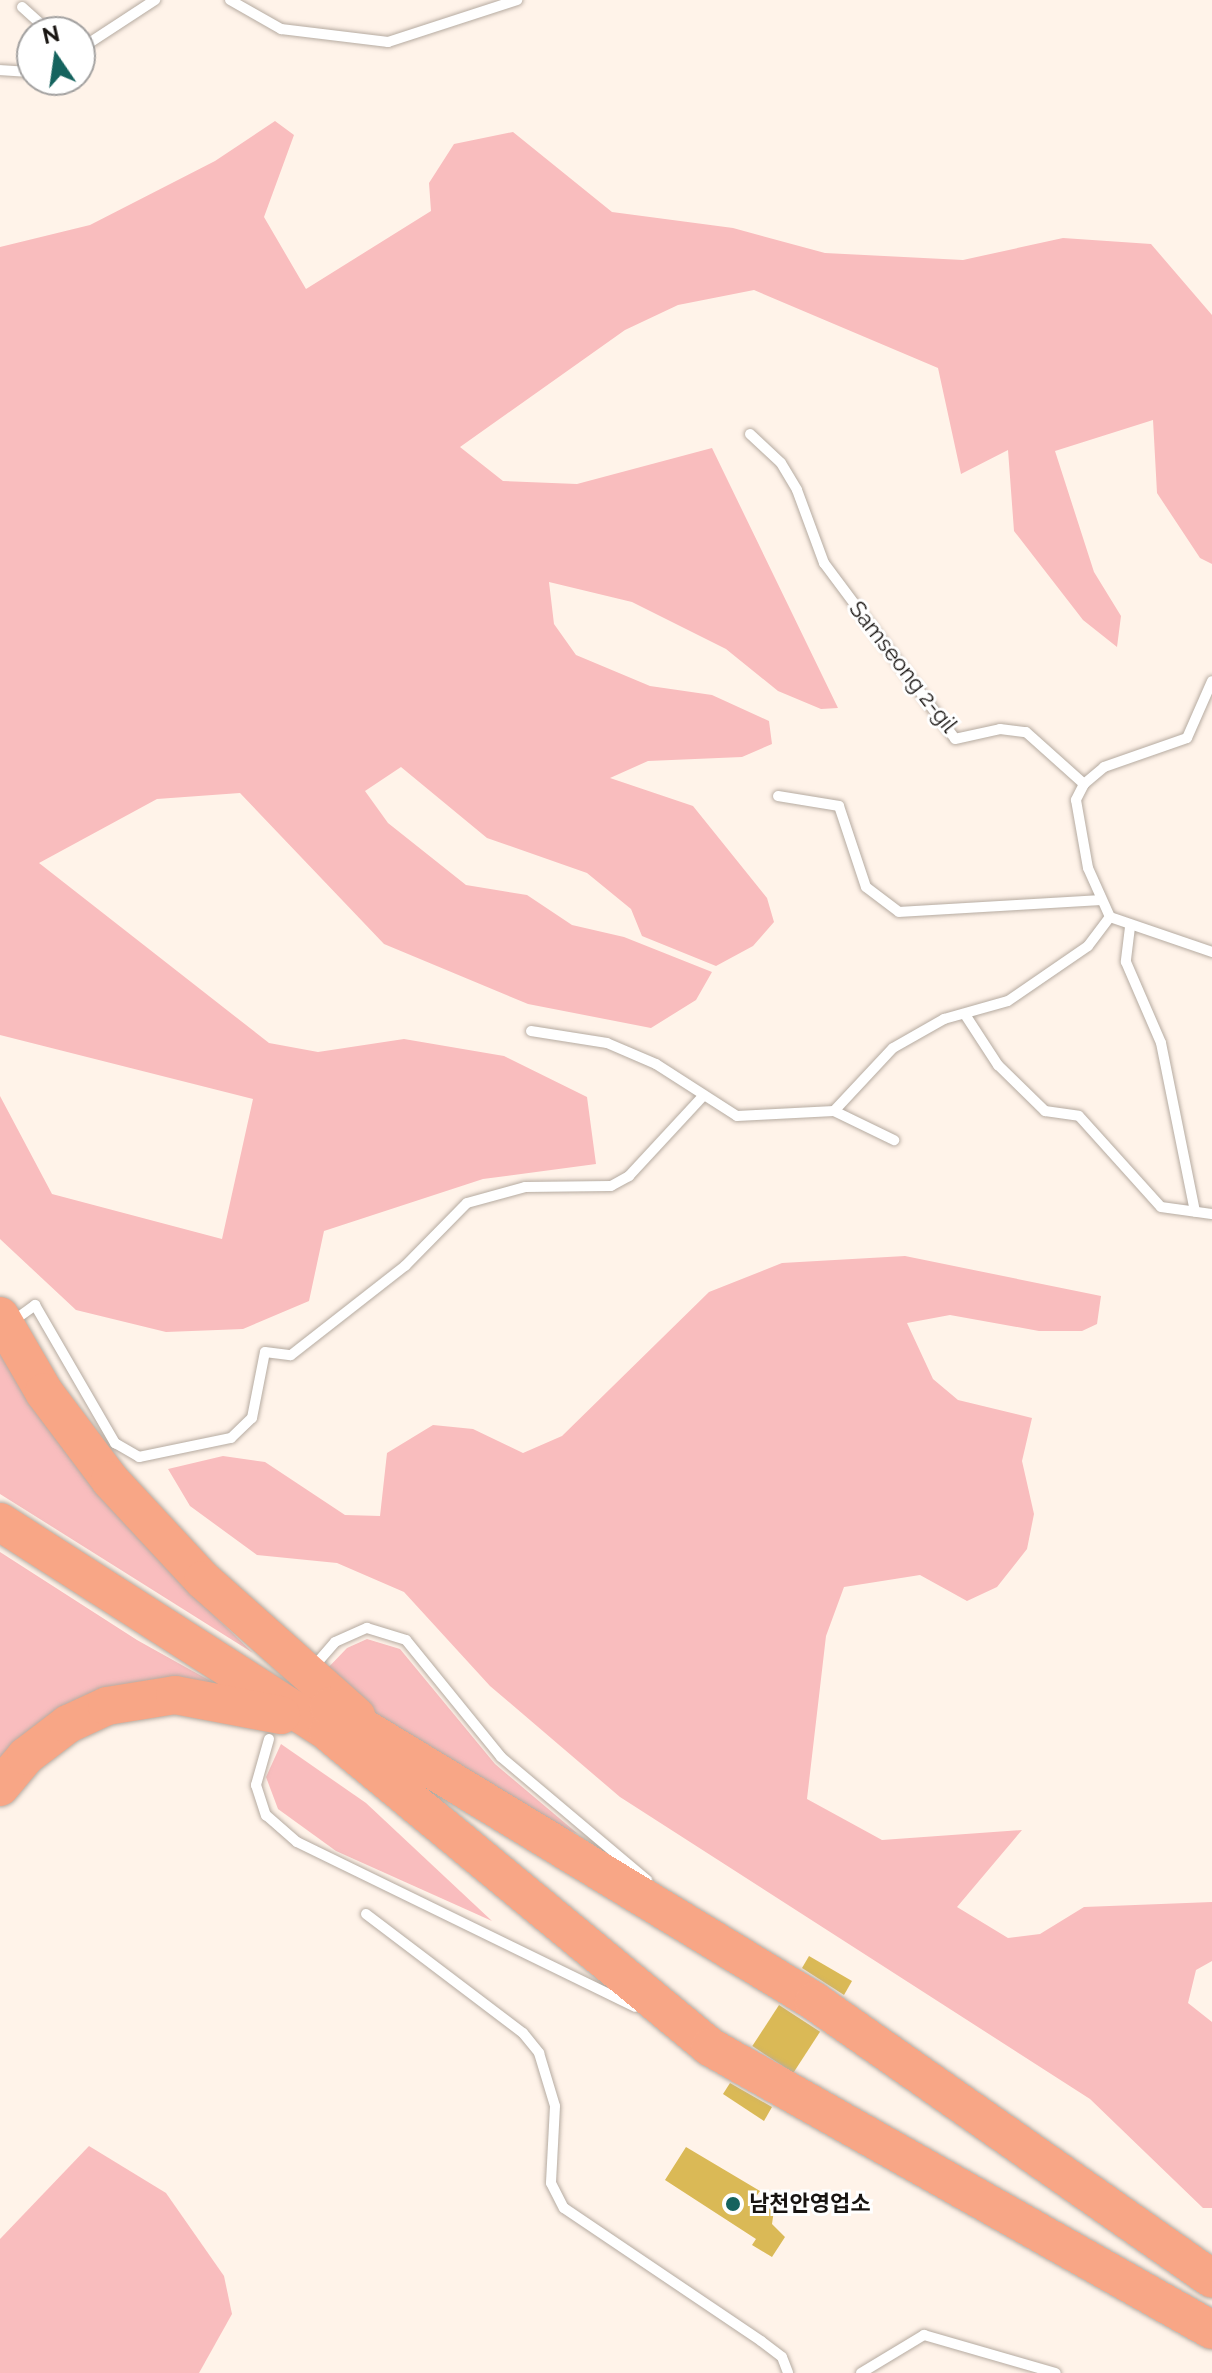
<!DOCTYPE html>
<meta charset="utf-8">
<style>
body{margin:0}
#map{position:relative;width:1212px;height:2373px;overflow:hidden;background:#fff3e9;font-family:Raleway,"Noto Sans KR",sans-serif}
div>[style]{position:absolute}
.green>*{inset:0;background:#f9bdbe}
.building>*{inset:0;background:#dab956;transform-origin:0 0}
.roads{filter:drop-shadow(0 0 2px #b6aba1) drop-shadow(0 0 2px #b6aba1)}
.lane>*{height:10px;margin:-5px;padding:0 5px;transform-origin:5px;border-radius:5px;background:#fff}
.highway>*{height:38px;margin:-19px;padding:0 19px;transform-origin:19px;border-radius:19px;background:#f8a686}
.dots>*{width:22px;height:22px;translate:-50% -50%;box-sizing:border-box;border:4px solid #fff;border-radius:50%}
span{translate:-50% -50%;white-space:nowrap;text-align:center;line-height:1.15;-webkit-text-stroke:6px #fff;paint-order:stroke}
.street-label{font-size:22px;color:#181411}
.poi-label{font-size:22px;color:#181411;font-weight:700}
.left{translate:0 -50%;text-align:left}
.north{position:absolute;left:16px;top:16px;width:80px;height:80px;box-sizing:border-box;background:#fff;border:2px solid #a3a1a0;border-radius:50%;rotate:347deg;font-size:22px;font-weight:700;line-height:32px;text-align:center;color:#181411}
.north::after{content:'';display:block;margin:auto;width:28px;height:36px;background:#15635e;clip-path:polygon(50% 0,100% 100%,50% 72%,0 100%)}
</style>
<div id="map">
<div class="green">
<div style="clip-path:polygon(275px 121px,294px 135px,264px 217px,306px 289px,431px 211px,429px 183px,454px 144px,513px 132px,612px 212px,733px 228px,825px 253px,963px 260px,1063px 238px,1151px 244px,1212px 315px,1212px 564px,1200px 558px,1157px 493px,1153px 420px,1055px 451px,1094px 572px,1121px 616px,1117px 647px,1083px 620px,1014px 531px,1008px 450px,961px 474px,938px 368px,754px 290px,678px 305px,625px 330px,460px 447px,503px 481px,577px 484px,712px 448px,838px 708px,821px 709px,778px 691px,726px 649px,632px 602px,549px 582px,554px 624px,576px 655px,650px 686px,712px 695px,769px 721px,772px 744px,742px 757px,648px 761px,610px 778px,693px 806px,767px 898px,774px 922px,753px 946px,716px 966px,642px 936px,631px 909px,587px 873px,487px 838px,401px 767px,365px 791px,388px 823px,466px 885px,527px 895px,572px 925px,624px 937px,712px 972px,696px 1000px,651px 1028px,528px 1004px,384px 944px,240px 793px,157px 799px,39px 863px,269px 1043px,318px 1052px,404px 1039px,504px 1056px,587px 1097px,596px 1164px,483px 1179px,324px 1231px,309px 1301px,243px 1329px,166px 1332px,76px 1310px,0 1239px,0 1096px,52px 1194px,222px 1239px,253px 1099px,0 1035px,0 247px,90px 225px,215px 161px)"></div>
<div style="clip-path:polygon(905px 1256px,1101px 1296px,1097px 1324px,1082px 1331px,1039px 1331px,950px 1315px,907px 1323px,933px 1379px,958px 1400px,1032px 1418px,1022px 1461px,1034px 1514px,1027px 1549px,997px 1587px,967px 1601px,920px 1575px,844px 1587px,826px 1636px,807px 1799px,882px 1840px,1022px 1830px,957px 1907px,1008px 1938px,1040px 1934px,1084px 1907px,1212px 1902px,1212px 1961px,1196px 1970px,1188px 2003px,1212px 2022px,1212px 2208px,1203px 2208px,1090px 2099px,620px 1797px,490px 1686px,404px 1592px,337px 1563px,257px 1555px,190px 1506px,168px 1469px,223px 1456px,265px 1462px,345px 1515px,380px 1516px,387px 1453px,433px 1425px,473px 1429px,523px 1453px,562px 1436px,709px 1292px,782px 1263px)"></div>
<div style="clip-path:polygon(0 1350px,192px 1594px,253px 1653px,0 1494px)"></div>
<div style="clip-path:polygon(0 1552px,137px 1640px,232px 1693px,197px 1687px,0 1772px)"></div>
<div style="clip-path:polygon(367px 1639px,400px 1649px,495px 1764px,578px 1834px,536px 1817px,392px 1727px,324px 1672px,347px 1648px)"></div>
<div style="clip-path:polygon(281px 1744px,366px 1803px,492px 1921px,336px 1851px,278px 1809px,266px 1777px)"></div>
<div style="clip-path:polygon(89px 2146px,166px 2193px,224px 2276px,232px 2314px,199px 2373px,0 2373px,0 2239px)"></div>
</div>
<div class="building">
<div style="clip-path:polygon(809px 1956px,852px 1981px,844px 1995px,802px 1968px)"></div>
<div style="left:779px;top:2005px;width:49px;height:49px;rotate:33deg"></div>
<div style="clip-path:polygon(730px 2083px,772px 2107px,764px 2121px,723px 2094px)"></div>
<div style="clip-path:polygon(686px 2147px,760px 2191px,755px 2198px,774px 2210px,772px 2224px,785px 2237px,772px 2257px,752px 2245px,756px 2239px,665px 2180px)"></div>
</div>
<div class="roads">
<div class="lane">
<div style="left:230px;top:0;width:59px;rotate:29.6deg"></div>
<div style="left:281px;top:29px;width:108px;rotate:6.9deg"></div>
<div style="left:388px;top:42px;width:136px;rotate:-18deg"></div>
<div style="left:22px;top:7px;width:38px;rotate:42deg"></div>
<div style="left:80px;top:49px;width:90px;rotate:-33.2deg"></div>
<div style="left:0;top:70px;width:32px;rotate:4deg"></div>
<div style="left:750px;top:434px;width:42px;rotate:43.1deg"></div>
<div style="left:781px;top:463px;width:31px;rotate:59deg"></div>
<div style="left:797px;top:490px;width:78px;rotate:69.7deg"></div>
<div style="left:824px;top:563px;width:219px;rotate:53.3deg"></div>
<div style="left:955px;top:739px;width:46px;rotate:-12.5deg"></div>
<div style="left:1000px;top:729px;width:26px;rotate:7deg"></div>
<div style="left:1026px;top:732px;width:78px;rotate:41.9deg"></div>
<div style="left:1084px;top:784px;width:18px;rotate:117deg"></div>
<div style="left:1076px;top:800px;width:69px;rotate:80deg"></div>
<div style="left:1088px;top:868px;width:54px;rotate:65.8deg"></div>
<div style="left:1084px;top:784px;width:26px;rotate:-40deg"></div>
<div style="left:1104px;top:767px;width:88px;rotate:-19.3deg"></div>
<div style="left:1187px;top:738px;width:62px;rotate:-66.3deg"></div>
<div style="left:778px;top:796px;width:62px;rotate:9.3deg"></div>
<div style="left:839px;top:806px;width:85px;rotate:71.6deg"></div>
<div style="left:866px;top:887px;width:41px;rotate:37.1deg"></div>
<div style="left:899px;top:912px;width:202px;rotate:-3.4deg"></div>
<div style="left:1130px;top:927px;width:35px;rotate:97deg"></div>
<div style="left:1126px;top:962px;width:88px;rotate:66.6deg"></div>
<div style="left:1161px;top:1043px;width:172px;rotate:78.6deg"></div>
<div style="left:966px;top:1016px;width:59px;rotate:56.9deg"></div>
<div style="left:998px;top:1065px;width:66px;rotate:44.4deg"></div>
<div style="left:1045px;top:1111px;width:34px;rotate:8deg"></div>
<div style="left:1079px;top:1116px;width:122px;rotate:48deg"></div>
<div style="left:1161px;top:1207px;width:51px;rotate:7.8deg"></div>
<div style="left:531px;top:1031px;width:77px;rotate:9deg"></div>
<div style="left:607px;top:1043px;width:53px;rotate:23.2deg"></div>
<div style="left:656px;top:1064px;width:96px;rotate:32.7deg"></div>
<div style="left:737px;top:1116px;width:97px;rotate:-3deg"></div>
<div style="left:834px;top:1111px;width:86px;rotate:-46.9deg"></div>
<div style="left:893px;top:1048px;width:59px;rotate:-29.6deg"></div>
<div style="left:944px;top:1019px;width:66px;rotate:-15.7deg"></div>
<div style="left:1008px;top:1001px;width:97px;rotate:-34.5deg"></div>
<div style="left:1088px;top:946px;width:36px;rotate:-53deg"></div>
<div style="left:1110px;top:917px;width:108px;rotate:18.9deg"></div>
<div style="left:834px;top:1111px;width:67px;rotate:25.8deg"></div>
<div style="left:20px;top:1316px;width:19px;rotate:-36deg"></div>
<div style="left:35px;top:1305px;width:160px;rotate:59.9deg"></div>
<div style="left:115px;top:1443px;width:28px;rotate:30deg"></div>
<div style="left:139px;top:1457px;width:94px;rotate:-11.7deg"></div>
<div style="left:231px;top:1438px;width:29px;rotate:-44deg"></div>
<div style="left:252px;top:1418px;width:67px;rotate:-78.9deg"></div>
<div style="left:265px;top:1352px;width:26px;rotate:7deg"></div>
<div style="left:291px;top:1355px;width:145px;rotate:-38deg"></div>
<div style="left:405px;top:1266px;width:88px;rotate:-45.5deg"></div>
<div style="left:467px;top:1203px;width:60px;rotate:-15.4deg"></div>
<div style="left:525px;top:1187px;width:86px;rotate:-0.7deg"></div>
<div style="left:611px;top:1186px;width:21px;rotate:-29deg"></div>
<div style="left:629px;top:1176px;width:110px;rotate:-47.2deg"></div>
<div style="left:316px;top:1664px;width:29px;rotate:-49deg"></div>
<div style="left:335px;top:1642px;width:35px;rotate:-24deg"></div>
<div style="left:367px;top:1628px;width:41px;rotate:17.1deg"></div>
<div style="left:406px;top:1640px;width:151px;rotate:50.9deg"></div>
<div style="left:501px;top:1757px;width:191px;rotate:40.1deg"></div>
<div style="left:269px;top:1739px;width:48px;rotate:105.8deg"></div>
<div style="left:256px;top:1785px;width:32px;rotate:72deg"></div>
<div style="left:266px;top:1815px;width:41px;rotate:41.1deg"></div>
<div style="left:297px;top:1842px;width:376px;rotate:26deg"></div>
<div style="left:366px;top:1914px;width:197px;rotate:37.2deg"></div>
<div style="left:523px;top:2033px;width:26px;rotate:51deg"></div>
<div style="left:539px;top:2053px;width:55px;rotate:73.2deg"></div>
<div style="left:555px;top:2106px;width:77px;rotate:93deg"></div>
<div style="left:551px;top:2183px;width:28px;rotate:63deg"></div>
<div style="left:564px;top:2208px;width:238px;rotate:34deg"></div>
<div style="left:761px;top:2341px;width:26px;rotate:37deg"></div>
<div style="left:782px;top:2357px;width:17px;rotate:69deg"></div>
<div style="left:861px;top:2373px;width:74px;rotate:-31.1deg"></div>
<div style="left:924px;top:2335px;width:137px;rotate:16.1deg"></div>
</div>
<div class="highway">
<div style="left:0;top:1316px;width:88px;rotate:59.9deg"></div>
<div style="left:44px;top:1392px;width:110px;rotate:53.1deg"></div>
<div style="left:110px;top:1480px;width:137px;rotate:47.1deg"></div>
<div style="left:203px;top:1580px;width:205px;rotate:41.6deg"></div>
<div style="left:0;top:1522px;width:389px;rotate:32.6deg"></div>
<div style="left:328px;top:1732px;width:495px;rotate:39.5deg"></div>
<div style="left:710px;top:2047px;width:576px;rotate:29.41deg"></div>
<div style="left:329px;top:1707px;width:567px;rotate:31.22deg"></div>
<div style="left:814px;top:2001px;width:485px;rotate:34.9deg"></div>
<div style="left:0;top:1787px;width:40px;rotate:-50deg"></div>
<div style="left:26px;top:1756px;width:53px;rotate:-37.3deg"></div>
<div style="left:68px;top:1724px;width:43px;rotate:-24.8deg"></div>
<div style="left:107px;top:1706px;width:69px;rotate:-9.2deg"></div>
<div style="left:175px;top:1695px;width:108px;rotate:10.7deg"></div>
</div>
</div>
<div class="dots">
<div style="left:733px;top:2204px;background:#15635e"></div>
</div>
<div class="street-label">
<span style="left:903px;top:667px;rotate:52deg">Samseong 2-gil</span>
</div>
<div class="poi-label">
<span class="left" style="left:749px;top:2204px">남천안영업소</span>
</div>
<div class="north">N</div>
</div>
